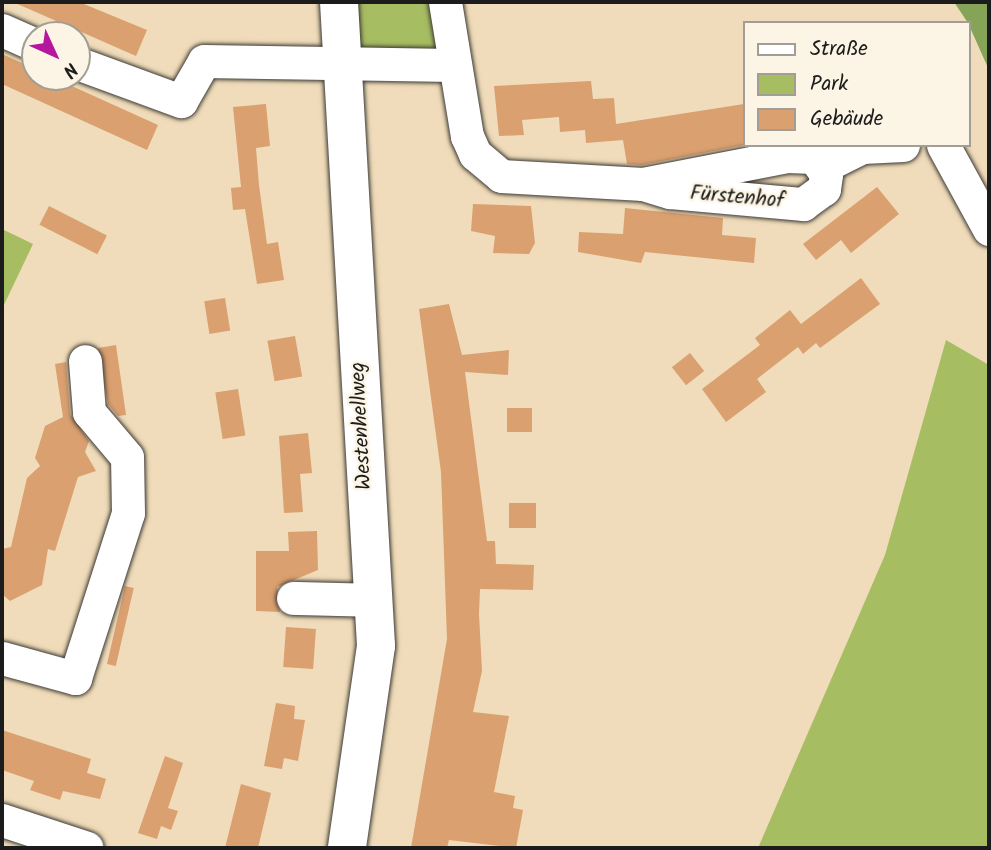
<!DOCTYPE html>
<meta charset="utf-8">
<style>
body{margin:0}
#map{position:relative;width:991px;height:850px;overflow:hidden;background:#f0dcba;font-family:Kalam,sans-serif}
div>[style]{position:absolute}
.green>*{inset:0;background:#a7bd62;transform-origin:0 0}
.forest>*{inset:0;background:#85a458}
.building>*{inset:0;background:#daa06f;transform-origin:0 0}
.roads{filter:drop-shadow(0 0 2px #3c3934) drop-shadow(0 0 2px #3c3934)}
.minor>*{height:33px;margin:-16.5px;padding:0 16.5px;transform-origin:16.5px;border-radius:16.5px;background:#fff}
.major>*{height:38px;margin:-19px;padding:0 19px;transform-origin:19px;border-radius:19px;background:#fff}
span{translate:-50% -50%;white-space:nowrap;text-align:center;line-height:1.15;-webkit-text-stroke:5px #fcf5e5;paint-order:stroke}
.street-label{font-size:21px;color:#1c1c1c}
.frame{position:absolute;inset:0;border:4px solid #1c1c1c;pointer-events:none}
.legend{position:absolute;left:743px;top:21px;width:228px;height:126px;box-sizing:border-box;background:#fcf5e5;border:2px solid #a29e95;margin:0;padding:9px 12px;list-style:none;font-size:21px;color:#1c1c1c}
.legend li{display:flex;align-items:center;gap:14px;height:35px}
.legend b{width:35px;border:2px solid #a29e95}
.north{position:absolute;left:21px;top:21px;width:70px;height:70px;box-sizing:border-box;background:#fcf5e5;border:2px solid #a29e95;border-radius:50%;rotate:135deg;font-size:19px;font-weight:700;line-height:28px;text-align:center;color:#1c1c1c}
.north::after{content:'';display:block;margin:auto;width:24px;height:32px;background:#b5179e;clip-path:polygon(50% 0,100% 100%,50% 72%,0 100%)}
</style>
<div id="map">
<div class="green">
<div style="left:353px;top:2px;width:87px;height:62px"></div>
<div style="clip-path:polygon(2px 229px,33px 244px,2px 309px)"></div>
<div style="clip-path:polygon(946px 340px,989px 365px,989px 848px,758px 848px,885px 555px)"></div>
</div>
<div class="forest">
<div style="clip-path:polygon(954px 2px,989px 2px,989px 70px,968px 23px)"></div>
</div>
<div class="building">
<div style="clip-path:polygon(13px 2px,79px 2px,147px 30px,136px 56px)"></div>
<div style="clip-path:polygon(2px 54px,35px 69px,35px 77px,52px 77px,158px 125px,147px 150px,2px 84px)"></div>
<div style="clip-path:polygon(591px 81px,593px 99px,614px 98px,616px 124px,744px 104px,744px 145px,642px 165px,627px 164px,623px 140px,586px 143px,585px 130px,560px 132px,559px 117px,522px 120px,524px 135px,499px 136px,494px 86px)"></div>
<div style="clip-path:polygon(266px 104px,270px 146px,256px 148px,259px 185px,267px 244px,278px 242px,284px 280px,257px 284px,245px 209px,233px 210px,231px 188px,241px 187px,233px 107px)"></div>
<div style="clip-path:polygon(877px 187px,899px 214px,851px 253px,841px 240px,816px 260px,803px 244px)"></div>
<div style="clip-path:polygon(473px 204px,531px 206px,535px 243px,529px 254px,493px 253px,495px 236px,471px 231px)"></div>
<div style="left:49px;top:206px;width:65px;height:21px;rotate:27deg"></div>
<div style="clip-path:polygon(625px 208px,723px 218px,722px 235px,756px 238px,754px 263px,645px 252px,641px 263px,578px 252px,579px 232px,623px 234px)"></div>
<div style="clip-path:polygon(861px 278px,880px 304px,820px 348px,816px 343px,803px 354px,798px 347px,757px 379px,766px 392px,726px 422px,702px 389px,760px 345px,755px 338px,790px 310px,801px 324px)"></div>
<div style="left:225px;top:298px;width:33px;height:21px;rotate:81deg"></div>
<div style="clip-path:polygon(449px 304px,462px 355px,509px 350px,508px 375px,465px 372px,487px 541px,495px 541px,496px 564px,534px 565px,533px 590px,480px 589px,479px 614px,482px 671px,473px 712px,509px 716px,494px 792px,515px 796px,513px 808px,523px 810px,516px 848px,449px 840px,447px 848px,411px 848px,447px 639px,441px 472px,419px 309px)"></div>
<div style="left:295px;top:336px;width:41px;height:28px;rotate:80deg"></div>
<div style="clip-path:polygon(116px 345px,126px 415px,118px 416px,108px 404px,98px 348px)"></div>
<div style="left:690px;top:353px;width:23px;height:23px;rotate:52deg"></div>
<div style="clip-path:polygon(66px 362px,70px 414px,89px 441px,85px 452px,96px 471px,78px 477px,55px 551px,48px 549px,42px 585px,10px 601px,2px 594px,2px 549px,11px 547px,27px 478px,40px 466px,35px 458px,45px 426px,63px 417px,55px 364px)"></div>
<div style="left:238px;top:389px;width:47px;height:23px;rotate:81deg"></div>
<div style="left:507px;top:408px;width:25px;height:24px"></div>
<div style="clip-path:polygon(308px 433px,312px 473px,300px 474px,303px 512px,284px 513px,279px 436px)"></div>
<div style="left:509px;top:503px;width:27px;height:25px"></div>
<div style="clip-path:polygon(317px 531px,318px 570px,277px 587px,280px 612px,256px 611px,256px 551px,289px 551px,288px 532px)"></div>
<div style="left:125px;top:586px;width:9px;height:80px;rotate:13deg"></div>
<div style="left:286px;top:627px;width:30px;height:40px;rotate:4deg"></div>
<div style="clip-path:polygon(276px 703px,295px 706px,294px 719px,305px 720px,298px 761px,284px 758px,282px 769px,264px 766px)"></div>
<div style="clip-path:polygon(2px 730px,91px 759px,87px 773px,106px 779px,100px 799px,63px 791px,60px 800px,30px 790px,34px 781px,2px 770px)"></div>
<div style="clip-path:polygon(165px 756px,183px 763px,168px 808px,178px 811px,171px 830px,161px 826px,157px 839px,138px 833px)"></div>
<div style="clip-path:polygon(241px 784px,271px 793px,258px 848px,225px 848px)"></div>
</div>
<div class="roads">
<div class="minor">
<div style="left:445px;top:2px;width:136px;rotate:80.7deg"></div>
<div style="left:467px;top:136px;width:20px;rotate:66deg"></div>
<div style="left:475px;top:154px;width:34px;rotate:40deg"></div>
<div style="left:501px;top:176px;width:142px;rotate:3.2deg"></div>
<div style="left:643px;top:184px;width:28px;rotate:17deg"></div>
<div style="left:670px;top:192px;width:134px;rotate:5.2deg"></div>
<div style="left:803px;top:204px;width:26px;rotate:-36deg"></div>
<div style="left:824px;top:189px;width:15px;rotate:-82deg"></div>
<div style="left:826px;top:174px;width:21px;rotate:-125deg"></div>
<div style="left:814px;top:157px;width:27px;rotate:-178deg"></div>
<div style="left:787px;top:156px;width:147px;rotate:169deg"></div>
<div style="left:2px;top:30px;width:36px;rotate:24deg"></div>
<div style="left:77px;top:63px;width:111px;rotate:20.1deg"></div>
<div style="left:181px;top:101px;width:46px;rotate:-60.1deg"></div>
<div style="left:204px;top:61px;width:249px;rotate:0.9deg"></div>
<div style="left:943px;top:145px;width:96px;rotate:61.3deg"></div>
<div style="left:824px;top:166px;width:42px;rotate:-26.6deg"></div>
<div style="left:862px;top:147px;width:41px;rotate:-2.8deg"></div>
<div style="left:293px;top:598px;width:80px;rotate:1.4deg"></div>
<div style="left:2px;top:658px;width:76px;rotate:15.3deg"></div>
<div style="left:75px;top:678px;width:173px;rotate:-72.2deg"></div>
<div style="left:128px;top:513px;width:56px;rotate:-91deg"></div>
<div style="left:127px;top:457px;width:59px;rotate:-130.2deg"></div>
<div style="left:89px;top:412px;width:51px;rotate:-94.5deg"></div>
<div style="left:2px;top:820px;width:89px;rotate:18.2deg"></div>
</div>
<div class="major">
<div style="left:339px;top:2px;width:645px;rotate:86.71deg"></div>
<div style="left:376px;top:646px;width:204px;rotate:98.2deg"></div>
</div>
</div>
<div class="street-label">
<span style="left:737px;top:198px;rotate:5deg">Fürstenhof</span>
<span style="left:362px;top:426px;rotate:-93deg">Westenhellweg</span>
</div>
<div class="frame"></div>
<ul class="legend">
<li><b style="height:9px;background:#fff"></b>Straße</li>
<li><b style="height:19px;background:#a7bd62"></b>Park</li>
<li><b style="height:19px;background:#daa06f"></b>Gebäude</li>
</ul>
<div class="north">N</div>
</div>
